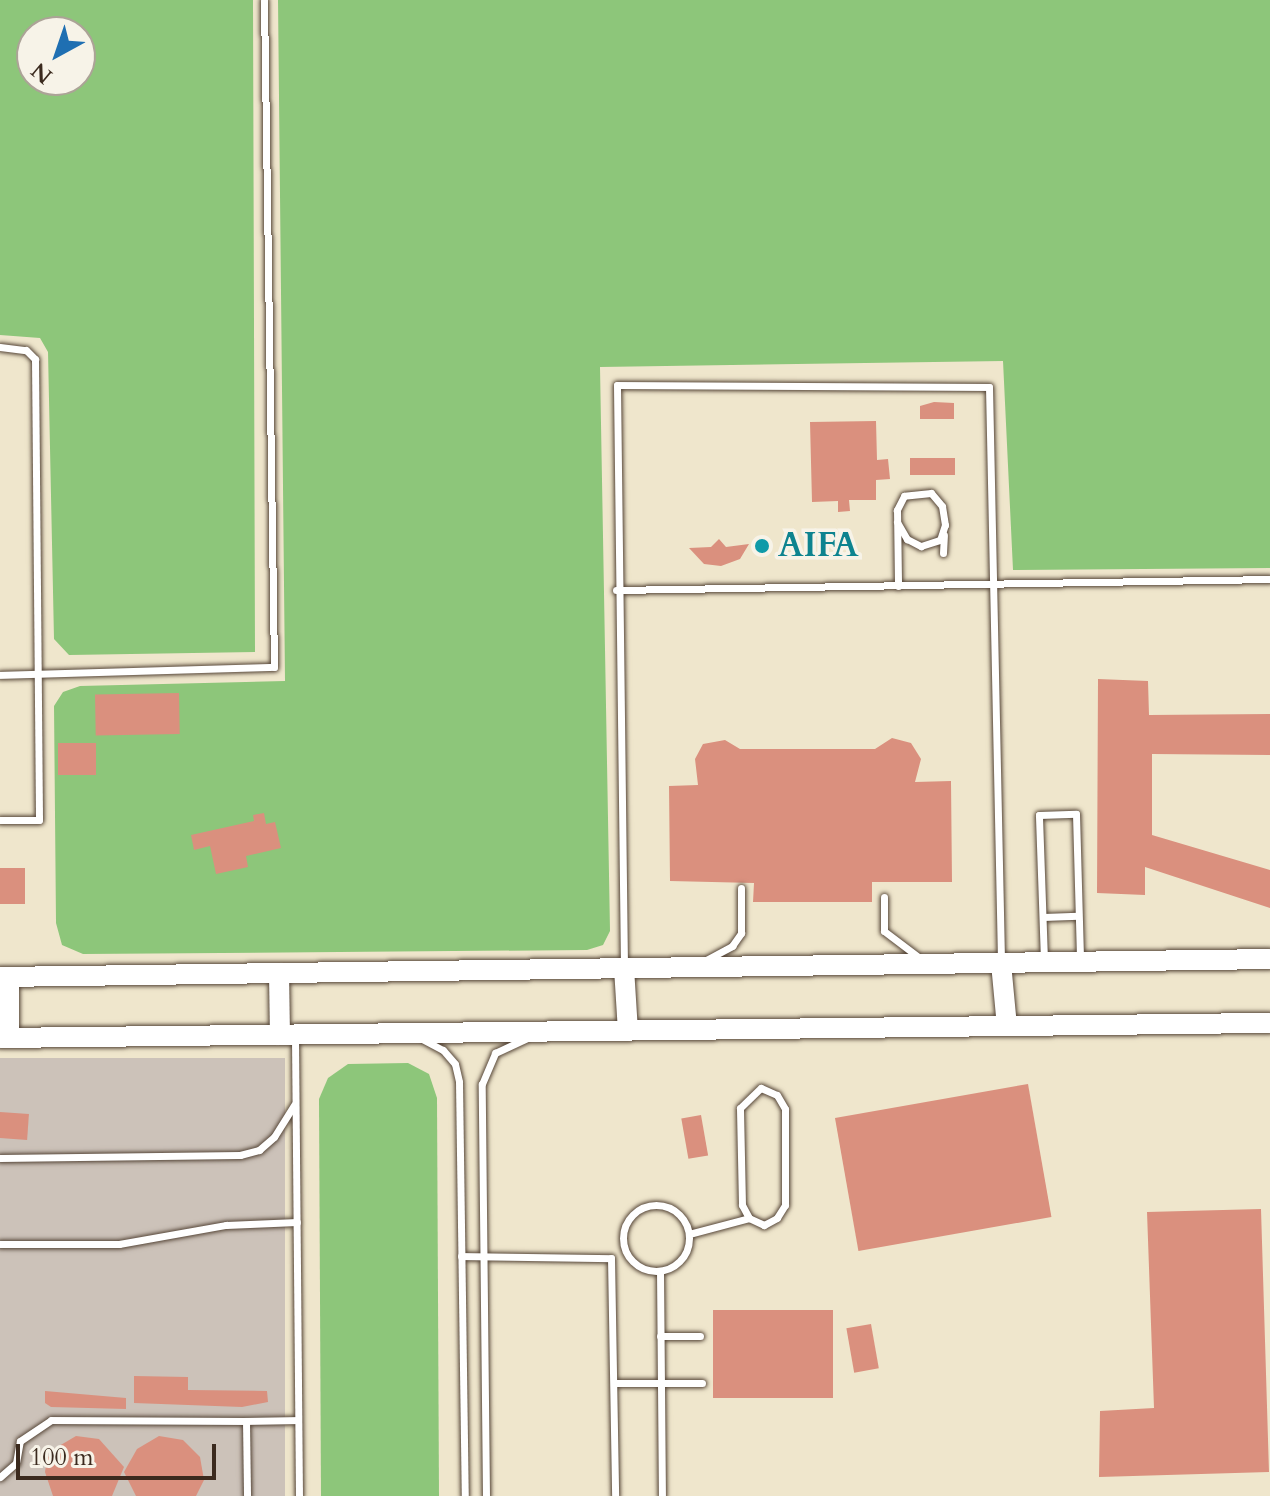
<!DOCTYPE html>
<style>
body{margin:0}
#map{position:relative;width:1270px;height:1496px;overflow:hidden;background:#efe6cc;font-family:Cardo,serif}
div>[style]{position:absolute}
.industrial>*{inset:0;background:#ccc2b9;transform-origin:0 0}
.green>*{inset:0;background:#8dc67a}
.building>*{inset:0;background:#da907e;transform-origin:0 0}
.roads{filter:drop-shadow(0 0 2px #564638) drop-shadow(0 0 2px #564638)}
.lane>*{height:7px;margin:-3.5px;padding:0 3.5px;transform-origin:3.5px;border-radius:3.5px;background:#fff}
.lane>.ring{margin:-3.5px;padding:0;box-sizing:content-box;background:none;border:7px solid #fff;border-radius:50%}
.secondary>*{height:20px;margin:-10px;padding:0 10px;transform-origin:10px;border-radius:10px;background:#fff}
.dots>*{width:22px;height:22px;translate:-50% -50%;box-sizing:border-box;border:4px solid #f7f3e8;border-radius:50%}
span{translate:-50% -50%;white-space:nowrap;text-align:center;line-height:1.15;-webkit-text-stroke:7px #f7f3e8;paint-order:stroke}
.culture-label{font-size:34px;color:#0d838f;font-weight:700}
.left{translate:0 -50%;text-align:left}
.north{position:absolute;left:16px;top:16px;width:80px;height:80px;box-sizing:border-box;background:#f7f3e8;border:2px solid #aca397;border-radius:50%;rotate:220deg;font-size:22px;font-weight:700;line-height:32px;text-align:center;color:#3b2a1e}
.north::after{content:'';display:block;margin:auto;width:28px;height:36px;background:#1f6fb2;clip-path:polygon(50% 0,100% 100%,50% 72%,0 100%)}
.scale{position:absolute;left:16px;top:1444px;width:200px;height:36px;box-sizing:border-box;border:4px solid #3b2a1e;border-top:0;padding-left:10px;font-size:24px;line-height:28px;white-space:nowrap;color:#3b2a1e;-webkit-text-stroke:6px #f7f3e8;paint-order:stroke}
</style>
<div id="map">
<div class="industrial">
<div style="left:285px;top:1058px;width:438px;height:285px;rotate:90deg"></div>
</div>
<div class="green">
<div style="clip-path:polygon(evenodd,0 0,253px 0,255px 652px,69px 655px,54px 639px,48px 352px,40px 338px,0 335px,0 0,80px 32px,80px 80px,32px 80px,32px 32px,80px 32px)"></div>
<div style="clip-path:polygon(278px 0,1270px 0,1270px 568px,1013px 570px,1003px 361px,600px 367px,610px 931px,603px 945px,587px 950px,83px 954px,62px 945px,56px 923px,54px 706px,63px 692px,80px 686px,285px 681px)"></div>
<div style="clip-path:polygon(408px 1063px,429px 1074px,437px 1098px,439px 1496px,321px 1496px,319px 1099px,328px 1078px,348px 1064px)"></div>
</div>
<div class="building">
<div style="clip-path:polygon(934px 402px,954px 403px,954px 419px,920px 419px,920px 406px)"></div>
<div style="clip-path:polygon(876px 421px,877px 460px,888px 459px,890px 479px,876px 480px,876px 500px,849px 500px,850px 511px,838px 512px,838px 501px,812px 502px,810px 422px)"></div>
<div style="left:955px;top:458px;width:17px;height:45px;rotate:90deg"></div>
<div style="clip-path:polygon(719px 539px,726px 547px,749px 544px,740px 559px,721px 566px,704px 564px,689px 548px,711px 547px)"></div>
<div style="clip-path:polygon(1098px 679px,1148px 681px,1149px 715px,1270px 714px,1270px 755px,1152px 754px,1152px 835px,1270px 870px,1270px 908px,1145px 867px,1145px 895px,1097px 893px)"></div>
<div style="left:179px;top:693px;width:41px;height:84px;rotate:89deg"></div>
<div style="clip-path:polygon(892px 738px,911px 743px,921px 759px,915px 782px,951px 781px,952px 882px,872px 882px,872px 902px,753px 902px,754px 883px,670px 881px,669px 786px,698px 785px,695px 759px,703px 744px,725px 740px,740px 749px,875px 749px)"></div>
<div style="left:58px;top:743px;width:38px;height:32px"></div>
<div style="clip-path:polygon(264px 813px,266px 824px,275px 822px,281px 848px,246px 856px,248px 867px,216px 874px,210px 846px,194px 850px,191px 835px,254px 821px,253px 815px)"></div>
<div style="left:0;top:868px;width:25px;height:36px"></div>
<div style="left:1028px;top:1084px;width:135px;height:196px;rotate:80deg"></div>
<div style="left:0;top:1112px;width:29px;height:26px;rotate:4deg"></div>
<div style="left:701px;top:1115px;width:41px;height:20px;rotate:80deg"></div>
<div style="clip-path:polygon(1261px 1209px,1269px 1472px,1099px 1477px,1100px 1411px,1154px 1408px,1147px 1212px)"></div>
<div style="left:713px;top:1310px;width:120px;height:88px"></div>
<div style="left:871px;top:1324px;width:45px;height:25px;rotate:80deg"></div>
<div style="clip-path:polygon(134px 1376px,188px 1377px,188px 1390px,267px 1391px,268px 1402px,242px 1407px,134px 1403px)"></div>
<div style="clip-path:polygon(45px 1391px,126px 1398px,126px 1409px,51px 1407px,45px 1403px)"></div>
<div style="clip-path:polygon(76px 1436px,99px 1439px,124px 1467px,112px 1496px,53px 1496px,45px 1472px,47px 1459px,54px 1449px)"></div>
<div style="clip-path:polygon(159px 1436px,183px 1440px,200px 1457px,204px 1480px,196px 1496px,136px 1496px,124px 1472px,137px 1449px)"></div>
</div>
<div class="roads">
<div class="lane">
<div style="left:0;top:347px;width:26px;rotate:7deg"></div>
<div style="left:26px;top:350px;width:13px;rotate:45deg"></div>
<div style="left:35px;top:359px;width:461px;rotate:89.5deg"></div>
<div style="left:39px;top:820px;width:39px;rotate:180deg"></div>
<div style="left:897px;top:522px;width:20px;rotate:60deg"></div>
<div style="left:907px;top:539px;width:16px;rotate:27deg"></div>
<div style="left:921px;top:546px;width:20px;rotate:-18deg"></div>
<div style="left:940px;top:540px;width:16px;rotate:-72deg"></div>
<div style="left:945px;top:525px;width:19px;rotate:-99deg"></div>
<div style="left:942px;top:506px;width:17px;rotate:-130deg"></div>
<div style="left:931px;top:493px;width:27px;rotate:174deg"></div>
<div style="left:904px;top:496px;width:16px;rotate:117deg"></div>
<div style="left:897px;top:510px;width:76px;rotate:89.2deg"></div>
<div style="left:943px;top:553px;width:18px;rotate:-87deg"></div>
<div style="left:616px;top:590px;width:654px;rotate:-0.96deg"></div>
<div style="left:0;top:675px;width:274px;rotate:-1.7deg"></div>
<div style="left:274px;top:667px;width:667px;rotate:-90.86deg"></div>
<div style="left:884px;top:897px;width:34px;rotate:90deg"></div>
<div style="left:884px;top:931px;width:46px;rotate:37.1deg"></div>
<div style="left:1043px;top:917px;width:35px;rotate:-2deg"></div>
<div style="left:706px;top:960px;width:30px;rotate:-28deg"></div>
<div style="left:732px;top:946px;width:16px;rotate:-55deg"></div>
<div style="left:741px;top:933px;width:45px;rotate:-90deg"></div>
<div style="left:1044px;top:960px;width:145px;rotate:-92deg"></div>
<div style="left:1039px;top:815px;width:37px;rotate:-2deg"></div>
<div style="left:1076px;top:814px;width:145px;rotate:88.4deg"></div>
<div style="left:624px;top:967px;width:582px;rotate:-90.69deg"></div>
<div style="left:617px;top:385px;width:372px;rotate:0.3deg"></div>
<div style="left:989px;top:387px;width:573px;rotate:88.8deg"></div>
<div style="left:295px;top:1038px;width:458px;rotate:89.5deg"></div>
<div style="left:422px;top:1039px;width:24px;rotate:28deg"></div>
<div style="left:443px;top:1050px;width:18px;rotate:49deg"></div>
<div style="left:455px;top:1064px;width:18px;rotate:77deg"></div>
<div style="left:459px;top:1082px;width:414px;rotate:89.2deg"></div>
<div style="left:761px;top:1088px;width:17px;rotate:24deg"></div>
<div style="left:777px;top:1095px;width:16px;rotate:60deg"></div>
<div style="left:785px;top:1109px;width:96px;rotate:90deg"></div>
<div style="left:785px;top:1205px;width:15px;rotate:122deg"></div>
<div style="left:777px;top:1218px;width:15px;rotate:152deg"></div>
<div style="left:764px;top:1225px;width:17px;rotate:-155deg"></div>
<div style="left:749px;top:1218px;width:15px;rotate:-118deg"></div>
<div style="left:742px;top:1205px;width:97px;rotate:-91.2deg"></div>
<div style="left:740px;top:1108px;width:29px;rotate:-44deg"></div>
<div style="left:0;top:1158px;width:240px;rotate:-0.7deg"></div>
<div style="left:240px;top:1155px;width:20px;rotate:-15deg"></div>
<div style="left:259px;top:1150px;width:20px;rotate:-41deg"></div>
<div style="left:274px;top:1137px;width:38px;rotate:-58deg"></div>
<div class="ring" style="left:623px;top:1205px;width:59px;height:59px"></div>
<div style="left:689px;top:1234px;width:62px;rotate:-14.9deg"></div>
<div style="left:0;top:1244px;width:119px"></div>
<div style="left:119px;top:1244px;width:109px;rotate:-10.1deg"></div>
<div style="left:226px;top:1225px;width:71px;rotate:-2.4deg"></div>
<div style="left:461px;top:1256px;width:150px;rotate:0.8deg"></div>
<div style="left:611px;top:1258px;width:238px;rotate:89deg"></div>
<div style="left:660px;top:1271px;width:225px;rotate:89.5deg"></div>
<div style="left:660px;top:1336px;width:40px"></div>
<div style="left:614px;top:1383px;width:88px"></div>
<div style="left:246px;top:1421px;width:52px;rotate:-1.1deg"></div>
<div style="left:0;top:1477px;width:21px;rotate:-41deg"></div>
<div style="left:16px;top:1463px;width:22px;rotate:-80deg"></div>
<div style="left:20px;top:1441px;width:37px;rotate:-34deg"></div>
<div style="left:51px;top:1420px;width:195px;rotate:0.3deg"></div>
<div style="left:246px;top:1421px;width:75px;rotate:89.2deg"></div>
<div style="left:486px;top:1496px;width:412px;rotate:-90.6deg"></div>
<div style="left:482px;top:1084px;width:34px;rotate:-67deg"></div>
<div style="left:495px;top:1053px;width:35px;rotate:-25deg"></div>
</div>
<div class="secondary">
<div style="left:1001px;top:963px;width:63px;rotate:84.6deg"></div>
<div style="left:624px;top:968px;width:63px;rotate:86.4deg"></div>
<div style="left:279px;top:973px;width:62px;rotate:89.1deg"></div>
<div style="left:0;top:977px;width:1270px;rotate:-0.81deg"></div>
<div style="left:0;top:1038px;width:1270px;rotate:-0.68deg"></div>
<div style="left:9px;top:1038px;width:61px;rotate:-90deg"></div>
</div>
</div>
<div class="dots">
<div style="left:762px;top:546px;background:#0f9aa8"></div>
</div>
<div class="culture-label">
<span class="left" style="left:778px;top:546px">AIFA</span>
</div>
<div class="north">N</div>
<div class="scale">100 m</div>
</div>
